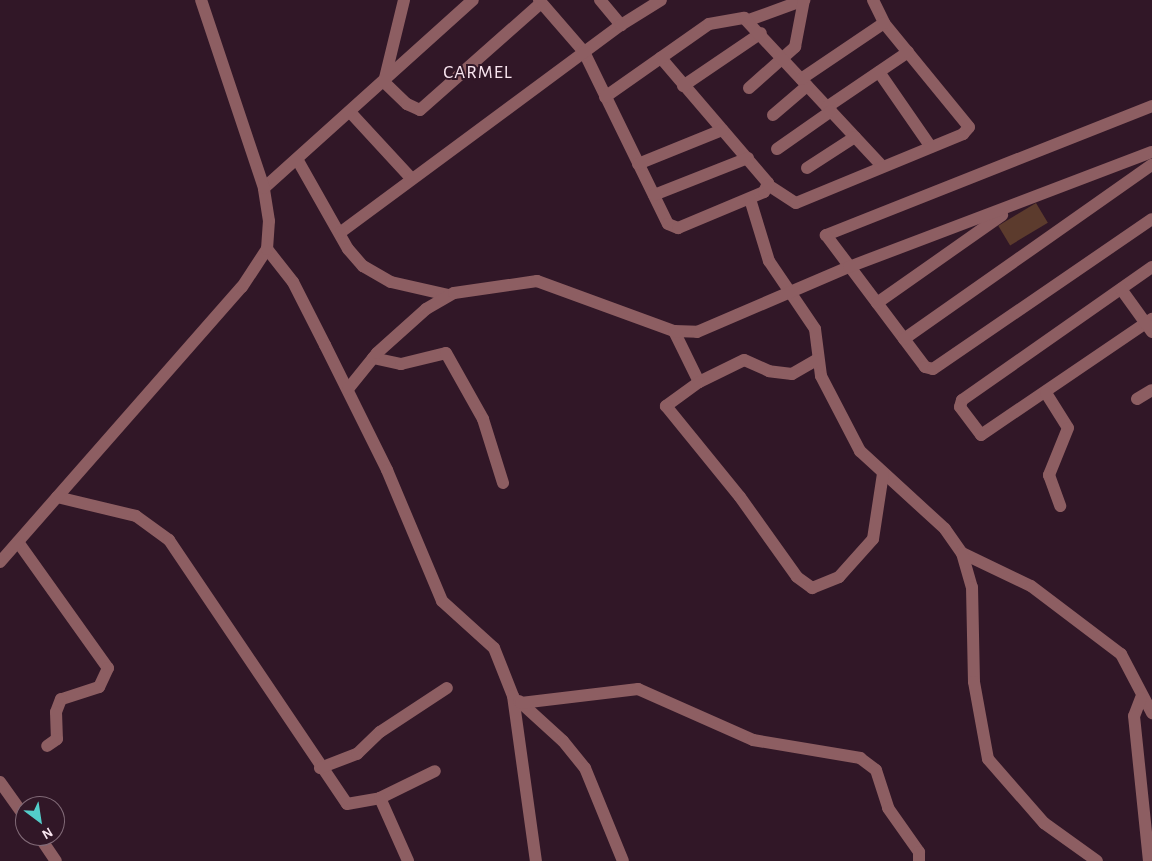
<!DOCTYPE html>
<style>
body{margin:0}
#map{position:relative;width:1152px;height:861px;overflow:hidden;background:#311727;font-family:"Alegreya Sans",sans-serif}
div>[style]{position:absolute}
.green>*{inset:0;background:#5c3b2d;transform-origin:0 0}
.minor>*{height:12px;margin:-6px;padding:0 6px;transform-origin:6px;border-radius:6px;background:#8d5e62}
span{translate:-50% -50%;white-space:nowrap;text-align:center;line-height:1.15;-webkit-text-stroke:4px #311727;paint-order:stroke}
.neighbourhood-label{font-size:19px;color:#f9e6f0;letter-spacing:1px}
.north{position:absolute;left:15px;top:796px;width:50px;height:50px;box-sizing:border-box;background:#311727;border:1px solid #816a77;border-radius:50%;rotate:149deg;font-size:14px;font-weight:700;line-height:20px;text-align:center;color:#f9e6f0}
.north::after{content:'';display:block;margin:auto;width:18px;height:22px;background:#53cdca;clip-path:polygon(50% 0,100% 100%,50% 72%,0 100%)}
</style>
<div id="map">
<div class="green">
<div style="left:1036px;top:203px;width:23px;height:44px;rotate:59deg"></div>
</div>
<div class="minor">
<div style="left:404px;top:0;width:84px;rotate:103.7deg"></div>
<div style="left:384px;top:82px;width:32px;rotate:44deg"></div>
<div style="left:407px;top:104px;width:14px;rotate:25deg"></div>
<div style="left:420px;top:110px;width:162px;rotate:-41.5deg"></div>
<div style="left:539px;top:0;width:69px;rotate:49.1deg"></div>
<div style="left:584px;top:52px;width:191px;rotate:64deg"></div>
<div style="left:668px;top:224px;width:11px;rotate:22deg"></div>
<div style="left:678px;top:228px;width:93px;rotate:-22.7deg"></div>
<div style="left:764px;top:192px;width:10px;rotate:-66deg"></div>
<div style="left:768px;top:183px;width:165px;rotate:-130.6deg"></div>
<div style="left:600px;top:0;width:33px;rotate:50deg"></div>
<div style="left:873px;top:0;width:25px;rotate:64deg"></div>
<div style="left:749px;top:20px;width:59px;rotate:-20deg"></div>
<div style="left:879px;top:72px;width:91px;rotate:55.3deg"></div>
<div style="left:683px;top:86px;width:94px;rotate:-34.2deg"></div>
<div style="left:749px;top:88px;width:62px;rotate:-41.7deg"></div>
<div style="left:795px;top:47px;width:48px;rotate:-79.2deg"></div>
<div style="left:605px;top:97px;width:127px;rotate:-35.1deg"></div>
<div style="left:709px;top:24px;width:36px;rotate:-10deg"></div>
<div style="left:744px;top:18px;width:202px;rotate:47deg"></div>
<div style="left:1152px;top:106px;width:351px;rotate:158.4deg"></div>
<div style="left:826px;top:235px;width:165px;rotate:53.1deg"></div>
<div style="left:925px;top:367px;width:8px;rotate:14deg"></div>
<div style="left:933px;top:369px;width:265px;rotate:-34.4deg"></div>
<div style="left:827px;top:107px;width:98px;rotate:-34.2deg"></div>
<div style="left:350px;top:112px;width:90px;rotate:47.3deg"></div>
<div style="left:773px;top:115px;width:45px;rotate:-40.5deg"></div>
<div style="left:777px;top:149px;width:66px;rotate:-35.1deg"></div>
<div style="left:297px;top:159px;width:103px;rotate:60.5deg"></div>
<div style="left:348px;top:249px;width:23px;rotate:49deg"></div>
<div style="left:363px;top:266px;width:32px;rotate:30deg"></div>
<div style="left:391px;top:282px;width:58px;rotate:12.8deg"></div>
<div style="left:638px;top:164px;width:91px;rotate:-22deg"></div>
<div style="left:807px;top:168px;width:57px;rotate:-32.9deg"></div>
<div style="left:768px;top:185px;width:33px;rotate:33deg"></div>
<div style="left:796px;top:203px;width:181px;rotate:-22.4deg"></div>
<div style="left:963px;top:134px;width:9px;rotate:-49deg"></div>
<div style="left:969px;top:127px;width:134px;rotate:-129.3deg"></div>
<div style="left:884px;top:23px;width:100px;rotate:146deg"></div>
<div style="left:264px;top:188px;width:281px;rotate:-42deg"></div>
<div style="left:654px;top:195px;width:101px;rotate:-21.5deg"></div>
<div style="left:750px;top:199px;width:65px;rotate:73deg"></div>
<div style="left:769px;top:261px;width:82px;rotate:55.9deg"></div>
<div style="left:815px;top:329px;width:47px;rotate:82.7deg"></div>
<div style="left:821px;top:376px;width:85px;rotate:62.5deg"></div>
<div style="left:860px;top:451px;width:115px;rotate:42.5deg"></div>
<div style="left:945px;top:529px;width:29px;rotate:55deg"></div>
<div style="left:962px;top:553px;width:76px;rotate:25.6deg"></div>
<div style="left:1031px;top:586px;width:113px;rotate:37.1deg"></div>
<div style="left:1121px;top:654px;width:67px;rotate:62.3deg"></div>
<div style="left:341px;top:232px;width:348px;rotate:-36.5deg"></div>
<div style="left:621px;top:25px;width:47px;rotate:-32deg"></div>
<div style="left:267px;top:249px;width:42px;rotate:51.8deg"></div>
<div style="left:293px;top:282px;width:71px;rotate:63.1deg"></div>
<div style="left:325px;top:345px;width:140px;rotate:63.6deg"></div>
<div style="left:387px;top:470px;width:142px;rotate:67.2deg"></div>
<div style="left:442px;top:601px;width:70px;rotate:42.1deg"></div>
<div style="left:494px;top:648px;width:52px;rotate:68.4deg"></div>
<div style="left:513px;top:696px;width:167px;rotate:82.1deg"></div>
<div style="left:1152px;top:267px;width:232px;rotate:145deg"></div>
<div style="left:962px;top:400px;width:7px;rotate:106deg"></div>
<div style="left:960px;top:407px;width:35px;rotate:53deg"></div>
<div style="left:981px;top:435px;width:207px;rotate:-34.2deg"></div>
<div style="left:1121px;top:289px;width:53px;rotate:54.2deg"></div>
<div style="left:877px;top:303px;width:153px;rotate:-35.1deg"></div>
<div style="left:674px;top:331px;width:57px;rotate:63.9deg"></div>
<div style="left:904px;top:339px;width:303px;rotate:-35.1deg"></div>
<div style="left:373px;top:358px;width:29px;rotate:12deg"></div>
<div style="left:401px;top:364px;width:46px;rotate:-13.7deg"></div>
<div style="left:446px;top:353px;width:76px;rotate:60.7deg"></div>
<div style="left:483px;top:419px;width:67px;rotate:72.6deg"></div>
<div style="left:818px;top:359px;width:30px;rotate:150deg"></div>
<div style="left:792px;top:374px;width:23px;rotate:-173deg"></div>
<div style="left:769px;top:371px;width:27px;rotate:-156deg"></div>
<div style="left:744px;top:360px;width:50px;rotate:153.9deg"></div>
<div style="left:699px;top:382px;width:41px;rotate:144deg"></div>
<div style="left:666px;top:406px;width:117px;rotate:50.9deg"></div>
<div style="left:740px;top:497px;width:98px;rotate:54.5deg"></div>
<div style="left:797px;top:577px;width:19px;rotate:36deg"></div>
<div style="left:812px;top:588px;width:29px;rotate:-22deg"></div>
<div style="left:839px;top:577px;width:51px;rotate:-48.2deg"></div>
<div style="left:873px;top:539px;width:66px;rotate:-81.3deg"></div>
<div style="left:348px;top:389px;width:46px;rotate:-51.1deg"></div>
<div style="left:377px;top:353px;width:66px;rotate:-41.9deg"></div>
<div style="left:426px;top:309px;width:32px;rotate:-30deg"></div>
<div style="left:454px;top:293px;width:84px;rotate:-8.2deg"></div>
<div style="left:537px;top:281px;width:146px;rotate:20.1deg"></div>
<div style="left:674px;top:331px;width:23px;rotate:2deg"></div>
<div style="left:697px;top:332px;width:165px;rotate:-23.2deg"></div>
<div style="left:849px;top:267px;width:324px;rotate:-20.8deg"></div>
<div style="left:1046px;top:393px;width:41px;rotate:57.8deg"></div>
<div style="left:1068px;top:428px;width:51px;rotate:112deg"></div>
<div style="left:1049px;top:475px;width:33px;rotate:70deg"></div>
<div style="left:1137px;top:399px;width:17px;rotate:-31deg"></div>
<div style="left:57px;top:497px;width:81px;rotate:13.5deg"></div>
<div style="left:136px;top:516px;width:41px;rotate:36deg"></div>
<div style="left:169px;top:540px;width:318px;rotate:56deg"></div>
<div style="left:347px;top:804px;width:34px;rotate:-10deg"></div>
<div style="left:380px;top:798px;width:61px;rotate:-26.1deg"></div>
<div style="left:18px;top:542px;width:155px;rotate:54.5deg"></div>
<div style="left:108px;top:668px;width:21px;rotate:115deg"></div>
<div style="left:99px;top:687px;width:40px;rotate:162deg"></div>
<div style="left:61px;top:699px;width:14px;rotate:111deg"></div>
<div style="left:56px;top:712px;width:27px;rotate:88deg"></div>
<div style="left:57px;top:739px;width:12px;rotate:145deg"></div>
<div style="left:962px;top:553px;width:35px;rotate:74deg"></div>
<div style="left:972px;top:587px;width:95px;rotate:88.8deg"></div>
<div style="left:974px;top:682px;width:78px;rotate:79.7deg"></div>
<div style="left:988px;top:759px;width:85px;rotate:48.8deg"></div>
<div style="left:1044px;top:823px;width:65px;rotate:35.6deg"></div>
<div style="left:0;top:562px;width:366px;rotate:-48.7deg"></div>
<div style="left:242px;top:287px;width:45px;rotate:-56.7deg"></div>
<div style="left:267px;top:249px;width:28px;rotate:-86deg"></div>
<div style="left:269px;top:221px;width:33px;rotate:-99deg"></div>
<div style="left:264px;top:188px;width:198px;rotate:-108.5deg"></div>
<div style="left:1141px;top:698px;width:19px;rotate:111deg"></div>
<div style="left:1134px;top:716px;width:146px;rotate:84.1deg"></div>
<div style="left:519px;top:701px;width:59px;rotate:42.3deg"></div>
<div style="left:563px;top:741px;width:35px;rotate:51deg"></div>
<div style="left:585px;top:768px;width:100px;rotate:67.8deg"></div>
<div style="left:521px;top:703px;width:118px;rotate:-6.8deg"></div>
<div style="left:638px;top:689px;width:126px;rotate:23.9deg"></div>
<div style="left:753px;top:740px;width:109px;rotate:9.5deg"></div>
<div style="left:860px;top:758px;width:20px;rotate:37deg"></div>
<div style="left:876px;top:770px;width:40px;rotate:72deg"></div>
<div style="left:888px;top:808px;width:54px;rotate:54.8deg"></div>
<div style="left:919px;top:852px;width:9px;rotate:90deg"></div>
<div style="left:320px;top:768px;width:40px;rotate:-21deg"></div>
<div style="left:357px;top:754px;width:32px;rotate:-44deg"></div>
<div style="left:380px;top:732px;width:80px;rotate:-33.3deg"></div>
<div style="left:0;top:782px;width:43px;rotate:54.5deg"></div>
<div style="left:380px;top:798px;width:69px;rotate:66deg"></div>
<div style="left:39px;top:836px;width:30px;rotate:56deg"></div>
</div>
<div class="neighbourhood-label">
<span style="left:478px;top:73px">CARMEL</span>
</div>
<div class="north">N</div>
</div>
